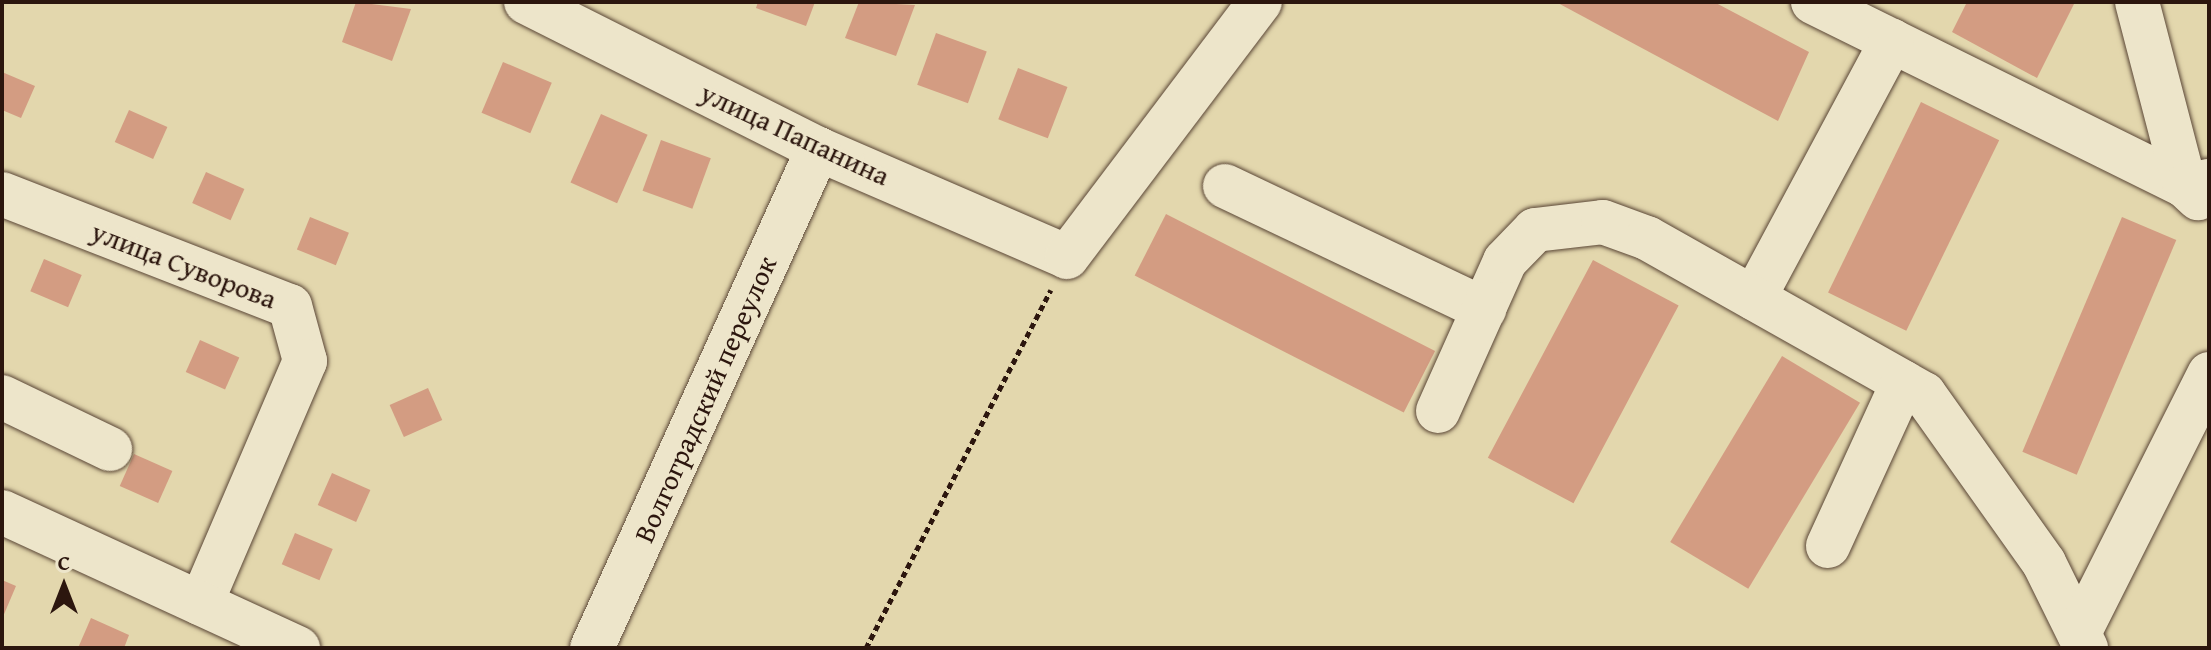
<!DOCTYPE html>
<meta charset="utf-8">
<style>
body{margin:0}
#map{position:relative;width:2211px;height:650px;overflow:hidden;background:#e3d7ad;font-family:"Gentium Book Plus",serif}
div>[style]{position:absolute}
.building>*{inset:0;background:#d39c82;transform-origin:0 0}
.path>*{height:5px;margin-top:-2.5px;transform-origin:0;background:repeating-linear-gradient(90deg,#2c160e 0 6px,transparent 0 10px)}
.roads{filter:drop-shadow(0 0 2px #5a4636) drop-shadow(0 0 2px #5a4636)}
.minor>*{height:44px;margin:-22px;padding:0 22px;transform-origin:22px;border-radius:22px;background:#ede5ca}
span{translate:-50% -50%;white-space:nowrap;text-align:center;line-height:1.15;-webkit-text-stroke:7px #ede5ca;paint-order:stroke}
.street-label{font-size:28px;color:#2c160e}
.frame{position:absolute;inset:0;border:4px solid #2c160e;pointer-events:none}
.north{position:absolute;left:24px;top:546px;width:80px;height:80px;-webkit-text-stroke:6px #ede5ca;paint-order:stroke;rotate:0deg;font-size:22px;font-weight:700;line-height:32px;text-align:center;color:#2c160e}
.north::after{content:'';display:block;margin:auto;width:28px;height:36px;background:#2c160e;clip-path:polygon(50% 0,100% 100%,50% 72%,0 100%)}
</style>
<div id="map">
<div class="building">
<div style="clip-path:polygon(356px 2px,411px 9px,392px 61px,342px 42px)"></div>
<div style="clip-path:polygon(758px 2px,815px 2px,806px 26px,756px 8px)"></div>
<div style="clip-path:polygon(859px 2px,915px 5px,896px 56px,845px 38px)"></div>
<div style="clip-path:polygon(1556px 2px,1714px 2px,1809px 52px,1778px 121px)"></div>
<div style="clip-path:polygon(1967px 2px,2075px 2px,2037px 78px,1952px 32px)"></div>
<div style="left:936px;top:33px;width:54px;height:55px;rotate:20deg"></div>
<div style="left:503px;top:62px;width:53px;height:55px;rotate:23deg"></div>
<div style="left:1018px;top:68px;width:53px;height:55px;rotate:21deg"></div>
<div style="clip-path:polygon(2px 72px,35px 86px,21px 118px,2px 110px)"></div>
<div style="left:1921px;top:102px;width:87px;height:212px;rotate:26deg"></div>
<div style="left:129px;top:110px;width:42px;height:35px;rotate:24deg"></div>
<div style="left:601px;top:114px;width:51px;height:75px;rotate:24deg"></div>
<div style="left:661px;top:140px;width:53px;height:54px;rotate:20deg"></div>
<div style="left:206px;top:172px;width:42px;height:34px;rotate:24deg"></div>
<div style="left:1166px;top:214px;width:302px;height:69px;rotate:27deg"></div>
<div style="left:310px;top:217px;width:42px;height:35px;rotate:22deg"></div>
<div style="left:2122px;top:217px;width:59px;height:255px;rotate:23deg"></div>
<div style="left:44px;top:259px;width:41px;height:35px;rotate:23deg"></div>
<div style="left:1593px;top:260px;width:97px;height:224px;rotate:28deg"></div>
<div style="left:200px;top:340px;width:43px;height:35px;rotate:24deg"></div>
<div style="left:1782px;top:356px;width:91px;height:217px;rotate:31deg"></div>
<div style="left:428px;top:388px;width:35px;height:42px;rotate:66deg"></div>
<div style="left:134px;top:454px;width:42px;height:35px;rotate:24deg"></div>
<div style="left:332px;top:473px;width:42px;height:35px;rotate:24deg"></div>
<div style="left:295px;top:533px;width:41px;height:34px;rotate:23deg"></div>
<div style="clip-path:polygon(2px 580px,16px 586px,2px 619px)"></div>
<div style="clip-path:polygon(91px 618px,129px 635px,124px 648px,78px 648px)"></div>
</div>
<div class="path">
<div style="left:866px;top:648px;width:403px;rotate:-62.7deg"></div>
</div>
<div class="roads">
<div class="minor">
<div style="left:526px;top:2px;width:327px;rotate:26.7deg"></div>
<div style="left:818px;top:149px;width:271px;rotate:23.4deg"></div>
<div style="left:1067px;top:257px;width:320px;rotate:-52.9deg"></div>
<div style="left:1813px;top:2px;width:415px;rotate:26.3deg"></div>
<div style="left:2185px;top:186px;width:25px;rotate:-12deg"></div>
<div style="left:2137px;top:2px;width:190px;rotate:75.4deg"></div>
<div style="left:2185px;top:186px;width:18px;rotate:43deg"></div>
<div style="left:1225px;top:186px;width:287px;rotate:25.4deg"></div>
<div style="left:2px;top:194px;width:309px;rotate:21.3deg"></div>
<div style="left:290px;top:306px;width:57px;rotate:74.7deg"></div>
<div style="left:305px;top:361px;width:264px;rotate:113.2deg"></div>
<div style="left:1754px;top:298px;width:292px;rotate:-61.8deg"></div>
<div style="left:2px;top:397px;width:120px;rotate:25.7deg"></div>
<div style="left:1438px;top:411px;width:164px;rotate:-65.9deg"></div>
<div style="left:1505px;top:261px;width:43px;rotate:-45.9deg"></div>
<div style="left:1535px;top:230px;width:68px;rotate:-6.7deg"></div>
<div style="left:1603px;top:222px;width:47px;rotate:20deg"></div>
<div style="left:1647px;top:238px;width:318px;rotate:29.4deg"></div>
<div style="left:1924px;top:394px;width:207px;rotate:54.6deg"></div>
<div style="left:2044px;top:563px;width:95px;rotate:63.7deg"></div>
<div style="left:2px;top:512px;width:326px;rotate:24.7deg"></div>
<div style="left:1828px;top:546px;width:180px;rotate:-65.4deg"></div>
<div style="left:2079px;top:633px;width:290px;rotate:-63.3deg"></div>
<div style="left:592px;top:648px;width:548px;rotate:-65.63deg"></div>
</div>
</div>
<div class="street-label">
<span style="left:795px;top:134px;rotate:25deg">улица Папанина</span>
<span style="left:184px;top:265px;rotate:21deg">улица Суворова</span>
<span style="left:705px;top:399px;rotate:-66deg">Волгоградский переулок</span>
</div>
<div class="frame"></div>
<div class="north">С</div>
</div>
